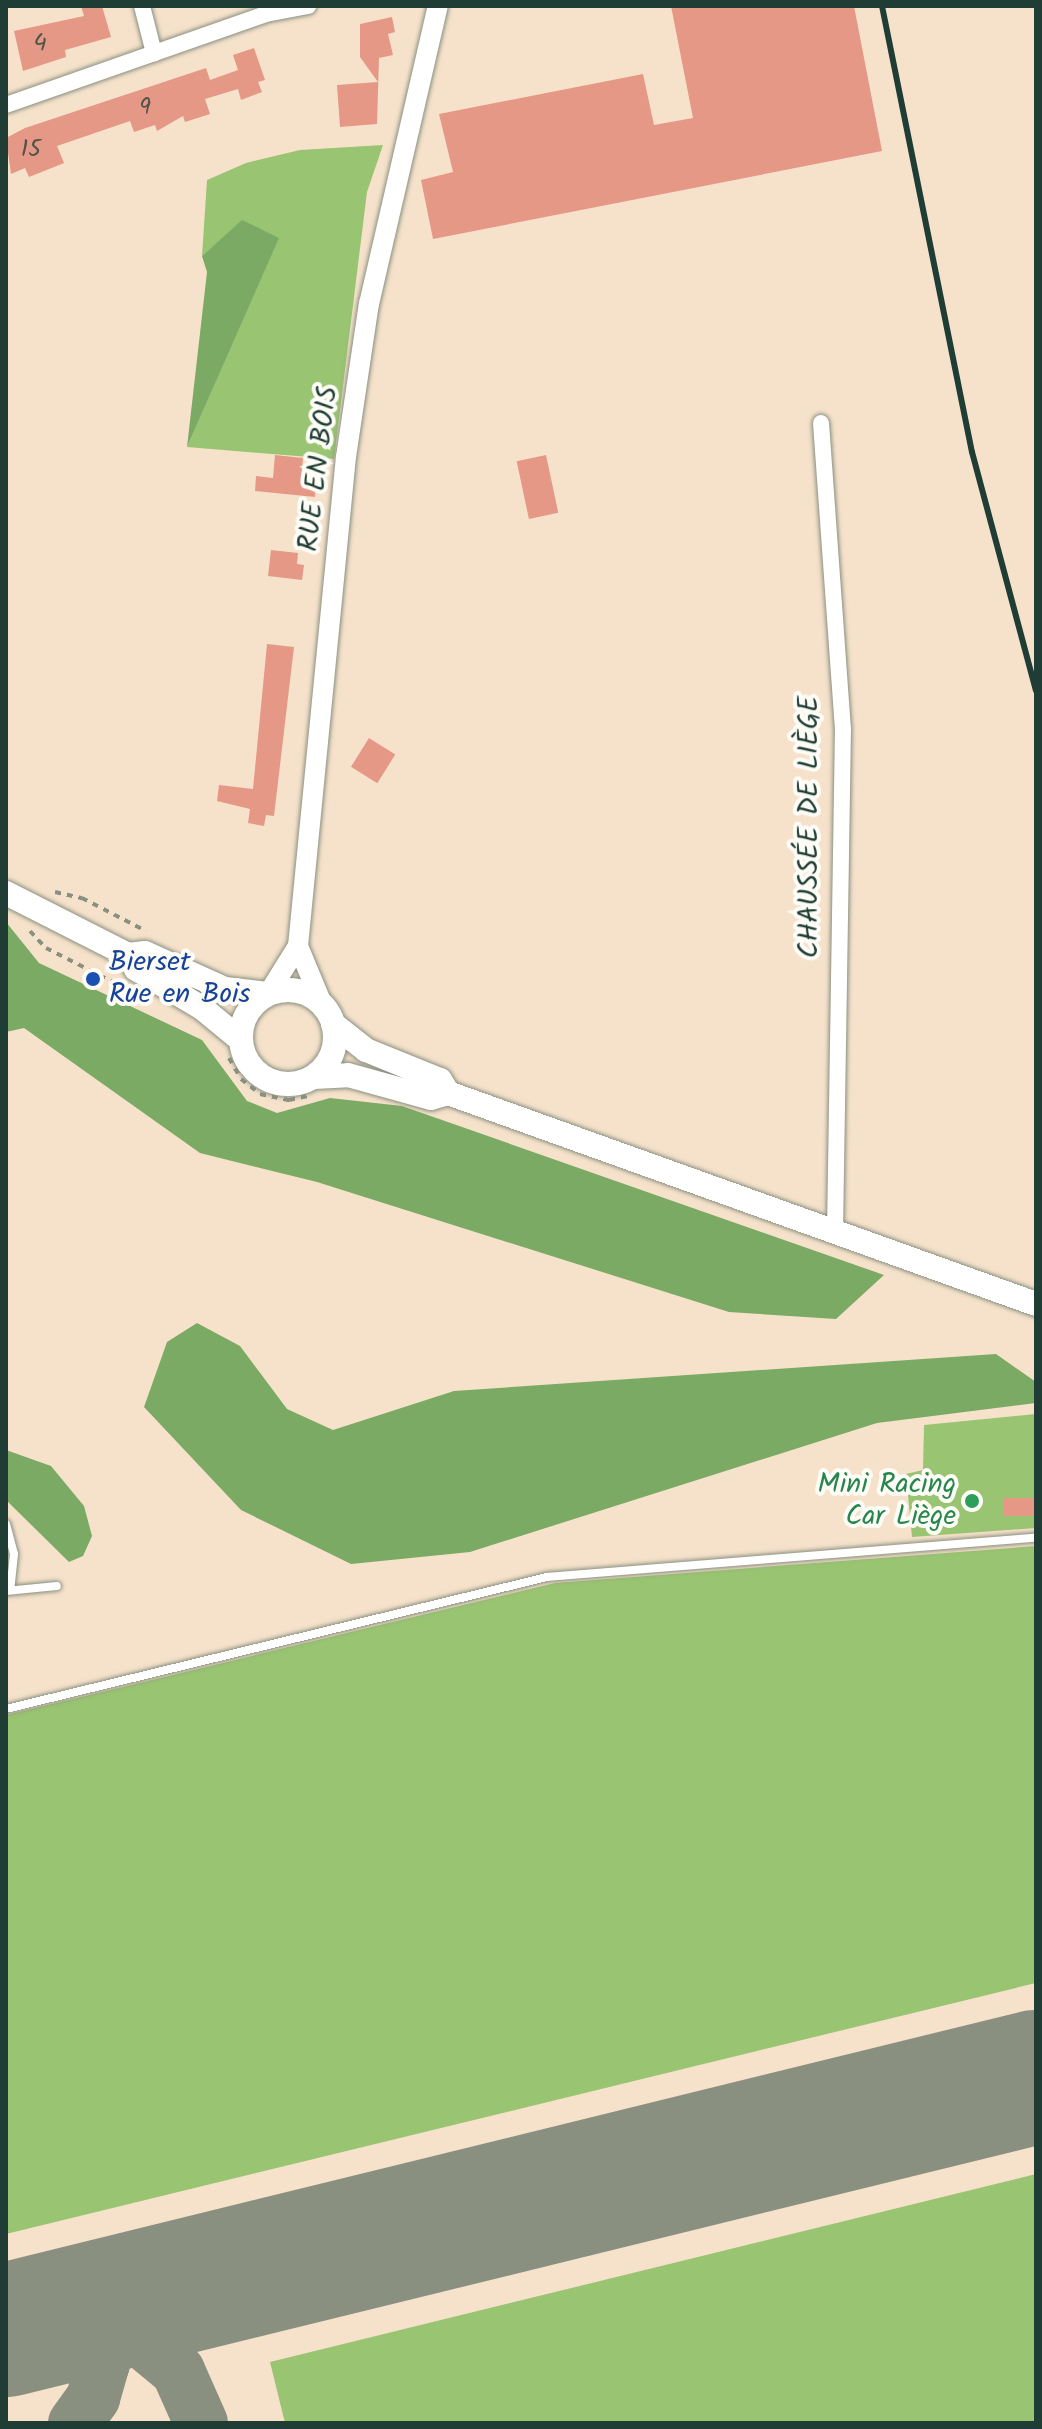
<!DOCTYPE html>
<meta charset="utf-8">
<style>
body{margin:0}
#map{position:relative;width:1042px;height:2429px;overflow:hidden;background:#f6e2cb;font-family:Kalam,sans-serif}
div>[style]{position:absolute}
.green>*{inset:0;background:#99c471}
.forest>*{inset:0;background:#7aaa63}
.taxiway>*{height:54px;margin:-27px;padding:0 27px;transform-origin:27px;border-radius:27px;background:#8a9080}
.runway>*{height:134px;margin:-67px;padding:0 67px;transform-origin:67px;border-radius:67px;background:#8a9080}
.building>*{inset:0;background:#e59886;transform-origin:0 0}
.path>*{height:4px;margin-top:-2px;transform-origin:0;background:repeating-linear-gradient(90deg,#8a9080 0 6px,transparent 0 12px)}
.roads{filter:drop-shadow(0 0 2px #8a9080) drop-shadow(0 0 2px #8a9080)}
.service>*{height:8px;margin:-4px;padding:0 4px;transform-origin:4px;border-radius:4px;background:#fff}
.minor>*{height:16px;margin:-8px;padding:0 8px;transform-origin:8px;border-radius:8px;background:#fff}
.tertiary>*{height:20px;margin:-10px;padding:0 10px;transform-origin:10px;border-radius:10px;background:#fff}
.secondary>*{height:24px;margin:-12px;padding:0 12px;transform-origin:12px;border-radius:12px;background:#fff}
.secondary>.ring{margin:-12px;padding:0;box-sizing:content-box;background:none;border:24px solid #fff;border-radius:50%}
.rail>*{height:6px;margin:-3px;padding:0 3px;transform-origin:3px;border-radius:3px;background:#1f3d34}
.dots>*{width:22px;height:22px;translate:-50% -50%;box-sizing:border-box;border:4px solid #fdfcf7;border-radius:50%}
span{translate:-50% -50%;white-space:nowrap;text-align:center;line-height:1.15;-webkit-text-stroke:8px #fdfcf7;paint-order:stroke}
.number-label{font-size:24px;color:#505448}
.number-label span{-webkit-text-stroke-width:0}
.street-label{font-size:28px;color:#1f3d34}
.transit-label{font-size:28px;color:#164399}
.left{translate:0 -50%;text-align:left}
.leisure-label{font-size:28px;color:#27864d}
.right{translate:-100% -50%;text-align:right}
.frame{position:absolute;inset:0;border:8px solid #1f3d34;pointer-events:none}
</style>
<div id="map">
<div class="green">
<div style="clip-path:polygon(383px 145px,367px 192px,334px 459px,187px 447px,278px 238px,242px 221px,202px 256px,207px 180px,246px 163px,300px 150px)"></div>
<div style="clip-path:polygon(1036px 1414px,1036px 1528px,912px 1537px,906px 1474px,923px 1470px,924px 1425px)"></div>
<div style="clip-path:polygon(1036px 1546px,1036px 1983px,6px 2234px,6px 1715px,555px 1583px)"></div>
<div style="clip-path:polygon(1036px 2174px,1036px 2423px,285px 2423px,270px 2362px)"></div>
</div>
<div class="forest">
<div style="clip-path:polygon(242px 220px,279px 238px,187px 447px,207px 272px,202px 256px)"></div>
<div style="clip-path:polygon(6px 922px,39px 963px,202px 1040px,247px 1101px,277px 1113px,330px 1098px,402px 1106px,884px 1275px,836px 1319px,729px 1312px,317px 1182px,200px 1153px,24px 1028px,6px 1032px)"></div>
<div style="clip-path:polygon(197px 1323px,240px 1346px,287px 1409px,333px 1430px,454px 1391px,996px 1354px,1036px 1382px,1036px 1403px,877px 1423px,470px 1552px,351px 1564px,241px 1510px,144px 1407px,167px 1342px)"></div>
<div style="clip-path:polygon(6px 1450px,51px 1466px,84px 1506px,92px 1536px,83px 1556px,69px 1562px,6px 1500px)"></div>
</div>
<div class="taxiway">
<div style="left:1013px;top:2082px;width:23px;rotate:-10deg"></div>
<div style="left:6px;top:2334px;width:74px;rotate:-10.1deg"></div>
<div style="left:79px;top:2321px;width:56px;rotate:13.5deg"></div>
<div style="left:133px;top:2334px;width:58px;rotate:39.4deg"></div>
<div style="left:178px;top:2371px;width:57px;rotate:66.1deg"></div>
<div style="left:75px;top:2423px;width:31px;rotate:-54deg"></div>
<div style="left:93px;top:2398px;width:35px;rotate:-74deg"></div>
<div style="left:103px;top:2364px;width:48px;rotate:-98.5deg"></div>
<div style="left:96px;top:2317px;width:25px;rotate:-132deg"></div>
</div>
<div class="runway">
<div style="left:6px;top:2330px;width:1061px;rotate:-13.8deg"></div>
</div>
<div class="building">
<div style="clip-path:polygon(81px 6px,102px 6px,111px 37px,65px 50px,66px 57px,23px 71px,14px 31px,84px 16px)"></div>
<div style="clip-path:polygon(671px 6px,854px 6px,882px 151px,433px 239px,421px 180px,453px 172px,439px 114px,643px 74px,654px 125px,693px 118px)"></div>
<div style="clip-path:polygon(392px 17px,395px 32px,388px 34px,393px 55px,379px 58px,377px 124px,340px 127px,337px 85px,378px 82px,360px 57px,360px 24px)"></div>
<div style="clip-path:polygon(254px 48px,265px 80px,258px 82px,262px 92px,241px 100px,238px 89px,205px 99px,210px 114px,185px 122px,183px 116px,157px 131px,155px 125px,134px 132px,130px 121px,57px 146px,64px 163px,29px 177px,25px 168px,11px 174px,6px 138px,25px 128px,206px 68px,210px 80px,238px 70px,233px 55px)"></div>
<div style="clip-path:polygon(275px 455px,303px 458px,301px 481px,316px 482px,315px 497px,255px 491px,256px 476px,273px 478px)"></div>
<div style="left:546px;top:455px;width:59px;height:30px;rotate:78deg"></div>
<div style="clip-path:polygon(271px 550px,298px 553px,297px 564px,304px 565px,302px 580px,268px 576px)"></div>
<div style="clip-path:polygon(267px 644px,294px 647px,274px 816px,266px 815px,264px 826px,248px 823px,250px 809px,217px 801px,219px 785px,253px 789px)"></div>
<div style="left:369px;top:738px;width:31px;height:34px;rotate:32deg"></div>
<div style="left:1036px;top:1498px;width:18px;height:33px;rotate:90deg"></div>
</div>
<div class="path">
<div style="left:55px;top:892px;width:28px;rotate:13deg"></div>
<div style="left:82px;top:898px;width:72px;rotate:27.3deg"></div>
<div style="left:30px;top:931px;width:23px;rotate:47deg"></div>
<div style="left:46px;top:948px;width:84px;rotate:26.9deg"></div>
<div style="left:229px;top:1058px;width:24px;rotate:60deg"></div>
<div style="left:241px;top:1079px;width:24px;rotate:38deg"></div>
<div style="left:260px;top:1094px;width:30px;rotate:12deg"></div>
<div style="left:289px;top:1100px;width:19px;rotate:-12deg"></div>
</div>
<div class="roads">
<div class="service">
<div style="left:6px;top:1524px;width:31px;rotate:75deg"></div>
<div style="left:14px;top:1554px;width:36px;rotate:96deg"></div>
<div style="left:6px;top:1591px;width:51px;rotate:-5.6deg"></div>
<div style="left:6px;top:1709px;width:557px;rotate:-13.71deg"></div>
<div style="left:547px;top:1577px;width:491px;rotate:-4.6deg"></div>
</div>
<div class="minor">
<div style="left:142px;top:6px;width:49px;rotate:75.7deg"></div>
<div style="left:6px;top:105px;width:275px;rotate:-19.3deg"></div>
<div style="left:266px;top:14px;width:43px;rotate:-10.8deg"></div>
<div style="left:821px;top:423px;width:306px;rotate:85.9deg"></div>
<div style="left:843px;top:728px;width:504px;rotate:90.91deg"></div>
</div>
<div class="tertiary">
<div style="left:298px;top:946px;width:65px;rotate:67.4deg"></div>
<div style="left:268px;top:994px;width:57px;rotate:-58deg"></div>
<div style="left:298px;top:946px;width:491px;rotate:-84.4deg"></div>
<div style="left:346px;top:457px;width:155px;rotate:-81.5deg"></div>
<div style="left:369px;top:304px;width:306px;rotate:-77deg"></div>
</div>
<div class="secondary">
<div style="left:6px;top:893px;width:137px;rotate:26.9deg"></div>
<div style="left:128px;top:955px;width:16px;rotate:60deg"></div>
<div style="left:136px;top:969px;width:77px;rotate:30.6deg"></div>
<div style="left:202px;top:1008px;width:50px;rotate:39.4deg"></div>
<div style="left:128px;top:955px;width:17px;rotate:-7deg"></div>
<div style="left:145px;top:953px;width:88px;rotate:24.2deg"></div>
<div style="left:225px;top:989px;width:43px;rotate:6.6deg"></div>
<div class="ring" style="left:241px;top:990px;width:70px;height:70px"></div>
<div style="left:333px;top:1024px;width:42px;rotate:38.2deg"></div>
<div style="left:366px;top:1050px;width:80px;rotate:22.1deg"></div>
<div style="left:440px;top:1080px;width:15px;rotate:58deg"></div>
<div style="left:448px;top:1093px;width:625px;rotate:19.74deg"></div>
<div style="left:314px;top:1077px;width:34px;rotate:-3deg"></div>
<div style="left:348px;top:1075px;width:86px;rotate:15.5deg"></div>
<div style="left:431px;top:1098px;width:18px;rotate:-16deg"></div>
</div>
</div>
<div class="rail">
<div style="left:882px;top:6px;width:455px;rotate:78.6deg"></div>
<div style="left:972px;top:452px;width:247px;rotate:75deg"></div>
</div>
<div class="dots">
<div style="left:93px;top:979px;background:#1a4fb4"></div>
<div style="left:972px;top:1501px;background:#2e9e5b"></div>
</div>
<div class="number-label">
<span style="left:40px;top:44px">4</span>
<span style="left:145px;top:108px">9</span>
<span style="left:31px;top:150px">15</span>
</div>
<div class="street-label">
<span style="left:319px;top:469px;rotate:-83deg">RUE EN BOIS</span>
<span style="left:810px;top:827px;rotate:-90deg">CHAUSSÉE DE LIÈGE</span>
</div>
<div class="transit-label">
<span class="left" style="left:109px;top:979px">Bierset<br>Rue en Bois</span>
</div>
<div class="leisure-label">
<span class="right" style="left:956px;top:1501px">Mini Racing<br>Car Liège</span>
</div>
<div class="frame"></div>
</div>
